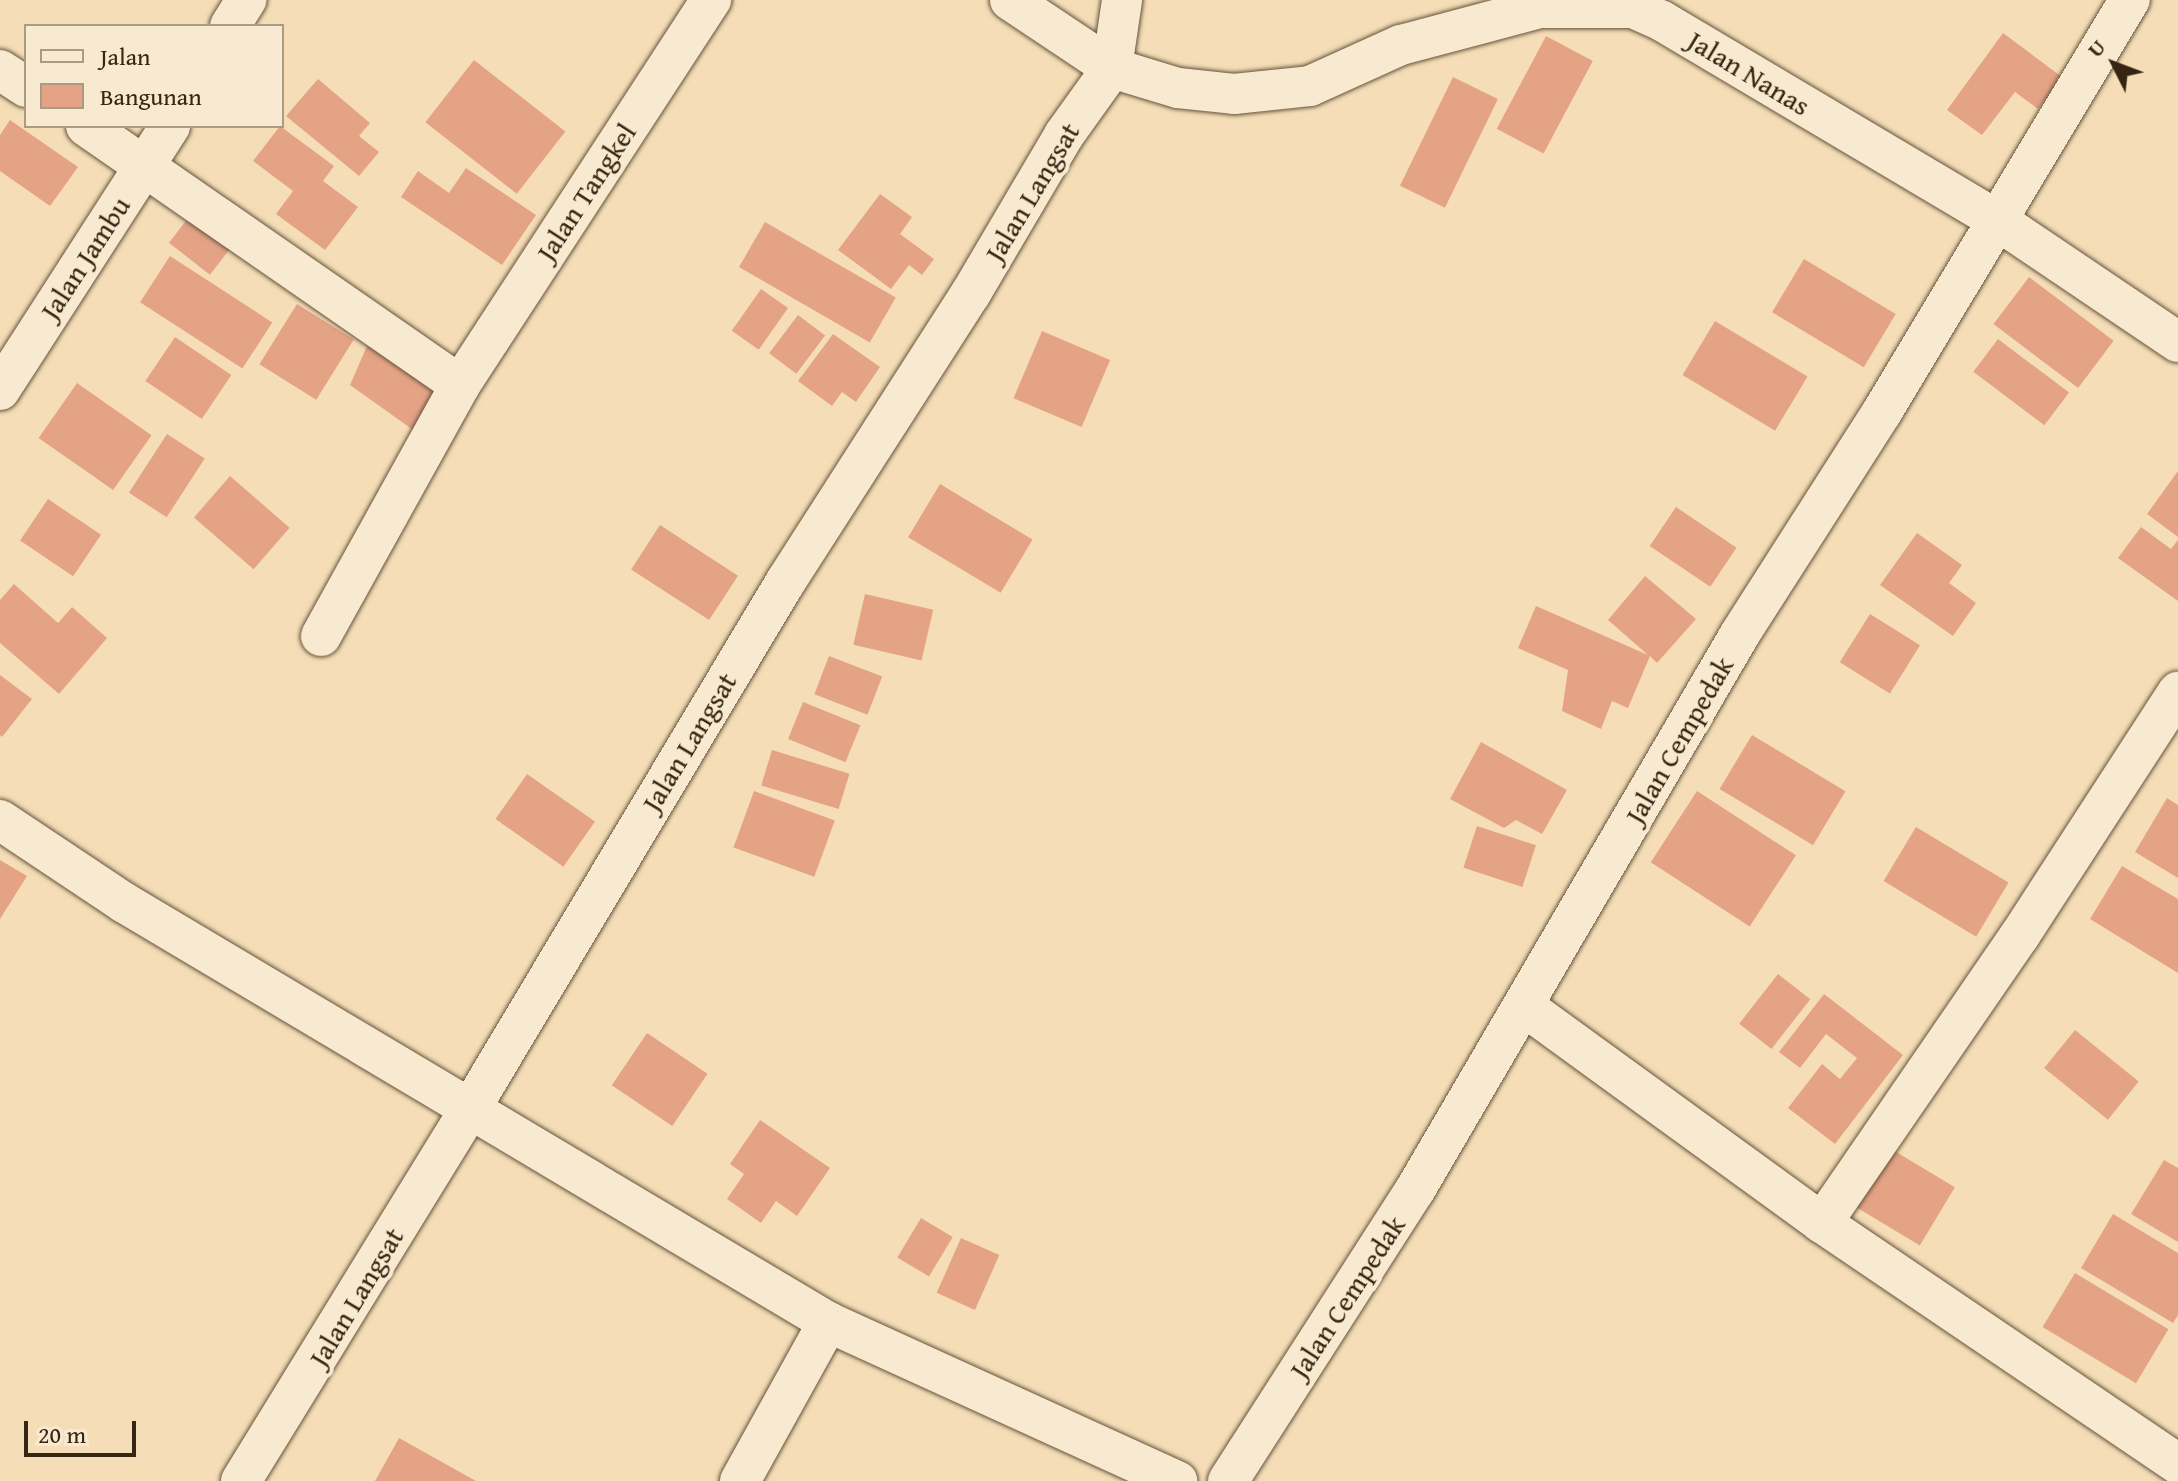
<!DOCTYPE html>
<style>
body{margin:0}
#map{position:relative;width:2178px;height:1481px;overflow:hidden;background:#f5deb7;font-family:"Gentium Book Plus",serif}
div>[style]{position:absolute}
.building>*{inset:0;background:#e5a386;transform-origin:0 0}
.roads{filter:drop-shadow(0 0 2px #66533c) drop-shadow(0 0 2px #66533c)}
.minor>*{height:40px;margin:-20px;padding:0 20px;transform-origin:20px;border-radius:20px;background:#f8ead0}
span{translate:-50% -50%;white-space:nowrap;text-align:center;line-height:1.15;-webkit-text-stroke:8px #f8ead0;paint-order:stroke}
.street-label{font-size:28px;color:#372513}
.legend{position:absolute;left:24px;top:24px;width:260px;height:104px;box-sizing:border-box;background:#f8ead0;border:2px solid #ab9b84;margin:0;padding:10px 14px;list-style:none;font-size:24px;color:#372513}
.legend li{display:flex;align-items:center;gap:16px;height:40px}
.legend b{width:40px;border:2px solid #ab9b84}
.north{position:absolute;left:2074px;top:24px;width:80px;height:80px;-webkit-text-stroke:6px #f8ead0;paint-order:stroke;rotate:312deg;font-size:22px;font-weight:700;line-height:32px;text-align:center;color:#372513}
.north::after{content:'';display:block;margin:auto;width:28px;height:36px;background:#372513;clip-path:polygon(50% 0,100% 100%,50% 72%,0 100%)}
.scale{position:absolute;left:24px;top:1421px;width:112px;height:36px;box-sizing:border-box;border:4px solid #372513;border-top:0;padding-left:10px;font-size:24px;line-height:28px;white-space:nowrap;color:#372513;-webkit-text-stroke:6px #f8ead0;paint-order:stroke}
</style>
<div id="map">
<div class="building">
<div style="clip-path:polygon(2003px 33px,2062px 77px,2038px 109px,2015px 92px,1982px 135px,1947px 110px)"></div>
<div style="left:1546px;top:36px;width:53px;height:105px;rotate:28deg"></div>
<div style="left:474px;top:60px;width:116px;height:79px;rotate:38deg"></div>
<div style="left:1453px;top:77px;width:50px;height:121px;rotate:26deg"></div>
<div style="clip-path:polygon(318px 79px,370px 123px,359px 136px,379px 152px,359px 176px,286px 116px)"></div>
<div style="clip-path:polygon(10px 120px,78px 167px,50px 206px,0 171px,0 135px)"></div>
<div style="clip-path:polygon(280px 126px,334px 166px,323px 181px,358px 207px,325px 250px,276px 214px,293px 191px,253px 161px)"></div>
<div style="clip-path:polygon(466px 168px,536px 215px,502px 265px,401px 197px,418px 171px,449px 193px)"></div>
<div style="clip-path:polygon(880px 194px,912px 217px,900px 234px,934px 259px,922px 275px,909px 265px,891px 289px,838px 250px)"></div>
<div style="left:196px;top:208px;width:52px;height:44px;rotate:38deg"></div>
<div style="left:765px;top:222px;width:151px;height:52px;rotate:30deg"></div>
<div style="left:170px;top:256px;width:122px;height:55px;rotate:33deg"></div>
<div style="left:1804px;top:259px;width:107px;height:62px;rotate:31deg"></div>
<div style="left:2029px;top:277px;width:106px;height:59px;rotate:37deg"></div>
<div style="left:761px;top:289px;width:33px;height:51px;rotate:35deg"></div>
<div style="left:297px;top:304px;width:67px;height:71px;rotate:32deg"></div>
<div style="left:798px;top:315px;width:34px;height:48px;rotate:37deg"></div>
<div style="left:1715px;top:321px;width:108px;height:63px;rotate:31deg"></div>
<div style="left:1042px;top:331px;width:74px;height:73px;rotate:23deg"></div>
<div style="clip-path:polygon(373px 332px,449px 387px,416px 432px,350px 385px)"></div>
<div style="clip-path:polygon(833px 334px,880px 367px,856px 402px,842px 392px,832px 406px,798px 381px)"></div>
<div style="left:175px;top:337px;width:68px;height:53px;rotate:34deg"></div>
<div style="left:1998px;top:339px;width:89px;height:41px;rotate:37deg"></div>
<div style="left:77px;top:383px;width:91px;height:67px;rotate:35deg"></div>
<div style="left:167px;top:434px;width:45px;height:70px;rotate:33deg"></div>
<div style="clip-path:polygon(2178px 471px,2178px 537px,2147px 514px)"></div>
<div style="left:230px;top:476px;width:79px;height:55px;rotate:41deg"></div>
<div style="left:940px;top:484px;width:108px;height:62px;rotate:31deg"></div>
<div style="left:48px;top:499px;width:64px;height:50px;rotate:34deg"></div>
<div style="left:1676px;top:507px;width:73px;height:47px;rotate:34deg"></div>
<div style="left:660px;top:525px;width:93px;height:53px;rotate:33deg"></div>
<div style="clip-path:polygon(2141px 527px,2171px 549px,2178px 540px,2178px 601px,2118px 558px)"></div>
<div style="clip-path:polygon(1917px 533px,1962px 565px,1949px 583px,1976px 603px,1953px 636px,1880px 585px)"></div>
<div style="clip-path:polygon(1645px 576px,1696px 619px,1657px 663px,1650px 656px,1628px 708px,1612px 701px,1601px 729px,1562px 711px,1568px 670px,1518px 648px,1536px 606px,1648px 655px,1608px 620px)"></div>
<div style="clip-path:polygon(14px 584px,58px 623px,72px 607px,107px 638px,59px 694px,0 643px,0 600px)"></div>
<div style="left:865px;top:594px;width:70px;height:52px;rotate:13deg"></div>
<div style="left:1870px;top:614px;width:59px;height:57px;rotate:32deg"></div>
<div style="left:829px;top:656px;width:57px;height:41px;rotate:21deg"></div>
<div style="clip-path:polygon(0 675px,32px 699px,2px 737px,0 735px)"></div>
<div style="left:803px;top:702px;width:62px;height:40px;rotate:22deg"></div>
<div style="left:1752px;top:735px;width:109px;height:63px;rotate:31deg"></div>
<div style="clip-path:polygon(1481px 742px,1567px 790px,1542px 834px,1516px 820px,1504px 828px,1450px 799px)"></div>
<div style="left:772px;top:750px;width:81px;height:37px;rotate:17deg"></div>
<div style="left:527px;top:774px;width:83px;height:55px;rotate:35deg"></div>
<div style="left:754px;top:791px;width:86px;height:60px;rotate:20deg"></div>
<div style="left:1697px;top:791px;width:118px;height:85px;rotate:33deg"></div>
<div style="clip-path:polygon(2167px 798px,2178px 805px,2178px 878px,2135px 852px)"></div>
<div style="left:1477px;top:826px;width:62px;height:44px;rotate:18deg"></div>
<div style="left:1916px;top:827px;width:108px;height:63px;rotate:31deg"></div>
<div style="clip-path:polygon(0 860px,27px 876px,0 919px)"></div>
<div style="clip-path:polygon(2122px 866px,2178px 899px,2178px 973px,2090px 919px)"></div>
<div style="left:1778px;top:974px;width:41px;height:63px;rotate:38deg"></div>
<div style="clip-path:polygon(1824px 994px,1903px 1055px,1835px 1144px,1788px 1108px,1822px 1064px,1840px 1079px,1857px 1058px,1826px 1034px,1800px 1068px,1779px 1052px)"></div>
<div style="left:2075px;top:1030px;width:82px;height:49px;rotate:39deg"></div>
<div style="left:647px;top:1033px;width:73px;height:63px;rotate:34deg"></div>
<div style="clip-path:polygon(760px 1120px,830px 1168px,797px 1216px,776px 1201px,761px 1223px,727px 1199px,744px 1174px,730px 1164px)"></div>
<div style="left:1888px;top:1147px;width:78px;height:68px;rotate:31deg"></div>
<div style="clip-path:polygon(2164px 1160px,2178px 1168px,2178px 1242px,2131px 1214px)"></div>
<div style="clip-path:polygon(2113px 1214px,2178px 1253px,2178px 1315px,2173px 1323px,2081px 1268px)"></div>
<div style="left:921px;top:1218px;width:37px;height:46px;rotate:31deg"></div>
<div style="left:961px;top:1238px;width:42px;height:60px;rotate:24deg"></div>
<div style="left:2075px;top:1273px;width:109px;height:63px;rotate:31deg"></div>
<div style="clip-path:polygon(399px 1438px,476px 1481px,375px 1481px)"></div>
</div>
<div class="roads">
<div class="minor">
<div style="left:1010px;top:0;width:123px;rotate:33.7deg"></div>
<div style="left:1112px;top:68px;width:69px;rotate:16.9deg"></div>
<div style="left:1178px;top:88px;width:56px;rotate:6.1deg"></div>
<div style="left:1234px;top:94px;width:76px;rotate:-6deg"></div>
<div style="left:1310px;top:86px;width:100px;rotate:-24.3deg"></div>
<div style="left:1401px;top:45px;width:144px;rotate:-14.9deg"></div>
<div style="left:1540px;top:8px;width:93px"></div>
<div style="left:1633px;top:8px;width:32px;rotate:24deg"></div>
<div style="left:1662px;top:21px;width:390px;rotate:30.7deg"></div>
<div style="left:1997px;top:220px;width:218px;rotate:34deg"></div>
<div style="left:230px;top:26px;width:31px;rotate:-58deg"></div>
<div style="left:0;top:70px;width:31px;rotate:33deg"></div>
<div style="left:86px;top:126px;width:455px;rotate:34.7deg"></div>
<div style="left:0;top:390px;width:314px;rotate:-57.2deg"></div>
<div style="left:321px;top:636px;width:287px;rotate:-61deg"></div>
<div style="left:460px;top:385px;width:460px;rotate:-56.9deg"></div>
<div style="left:0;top:820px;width:148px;rotate:33.7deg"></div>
<div style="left:123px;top:902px;width:821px;rotate:30.78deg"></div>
<div style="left:828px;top:1322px;width:384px;rotate:24.5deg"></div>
<div style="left:1525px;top:1007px;width:367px;rotate:36deg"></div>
<div style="left:1822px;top:1223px;width:430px;rotate:34.1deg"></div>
<div style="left:1822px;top:1223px;width:349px;rotate:-55.5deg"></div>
<div style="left:2020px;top:935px;width:290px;rotate:-57deg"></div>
<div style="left:241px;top:1481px;width:440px;rotate:-58.4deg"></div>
<div style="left:472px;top:1106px;width:612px;rotate:-59.12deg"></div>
<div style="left:786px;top:581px;width:342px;rotate:-57.3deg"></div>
<div style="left:971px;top:293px;width:183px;rotate:-59.5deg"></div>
<div style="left:1064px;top:135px;width:82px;rotate:-54.4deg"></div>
<div style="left:1112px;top:68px;width:69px;rotate:-81.6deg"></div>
<div style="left:740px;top:1481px;width:182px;rotate:-61deg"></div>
<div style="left:1228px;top:1481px;width:346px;rotate:-57.3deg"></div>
<div style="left:1415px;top:1190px;width:644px;rotate:-59.69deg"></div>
<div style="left:1740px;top:634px;width:264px;rotate:-57.4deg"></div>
<div style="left:1882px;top:412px;width:481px;rotate:-59deg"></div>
</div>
</div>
<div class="street-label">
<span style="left:1749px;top:73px;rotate:31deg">Jalan Nanas</span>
<span style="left:586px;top:192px;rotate:-57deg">Jalan Tangkel</span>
<span style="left:1032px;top:192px;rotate:-59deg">Jalan Langsat</span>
<span style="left:85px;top:258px;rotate:-57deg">Jalan Jambu</span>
<span style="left:1679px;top:740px;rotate:-60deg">Jalan Cempedak</span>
<span style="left:689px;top:742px;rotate:-59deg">Jalan Langsat</span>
<span style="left:356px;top:1297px;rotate:-59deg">Jalan Langsat</span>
<span style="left:1347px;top:1297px;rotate:-57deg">Jalan Cempedak</span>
</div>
<ul class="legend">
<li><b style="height:10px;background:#f8ead0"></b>Jalan</li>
<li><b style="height:22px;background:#e5a386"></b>Bangunan</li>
</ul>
<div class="north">U</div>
<div class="scale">20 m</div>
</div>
